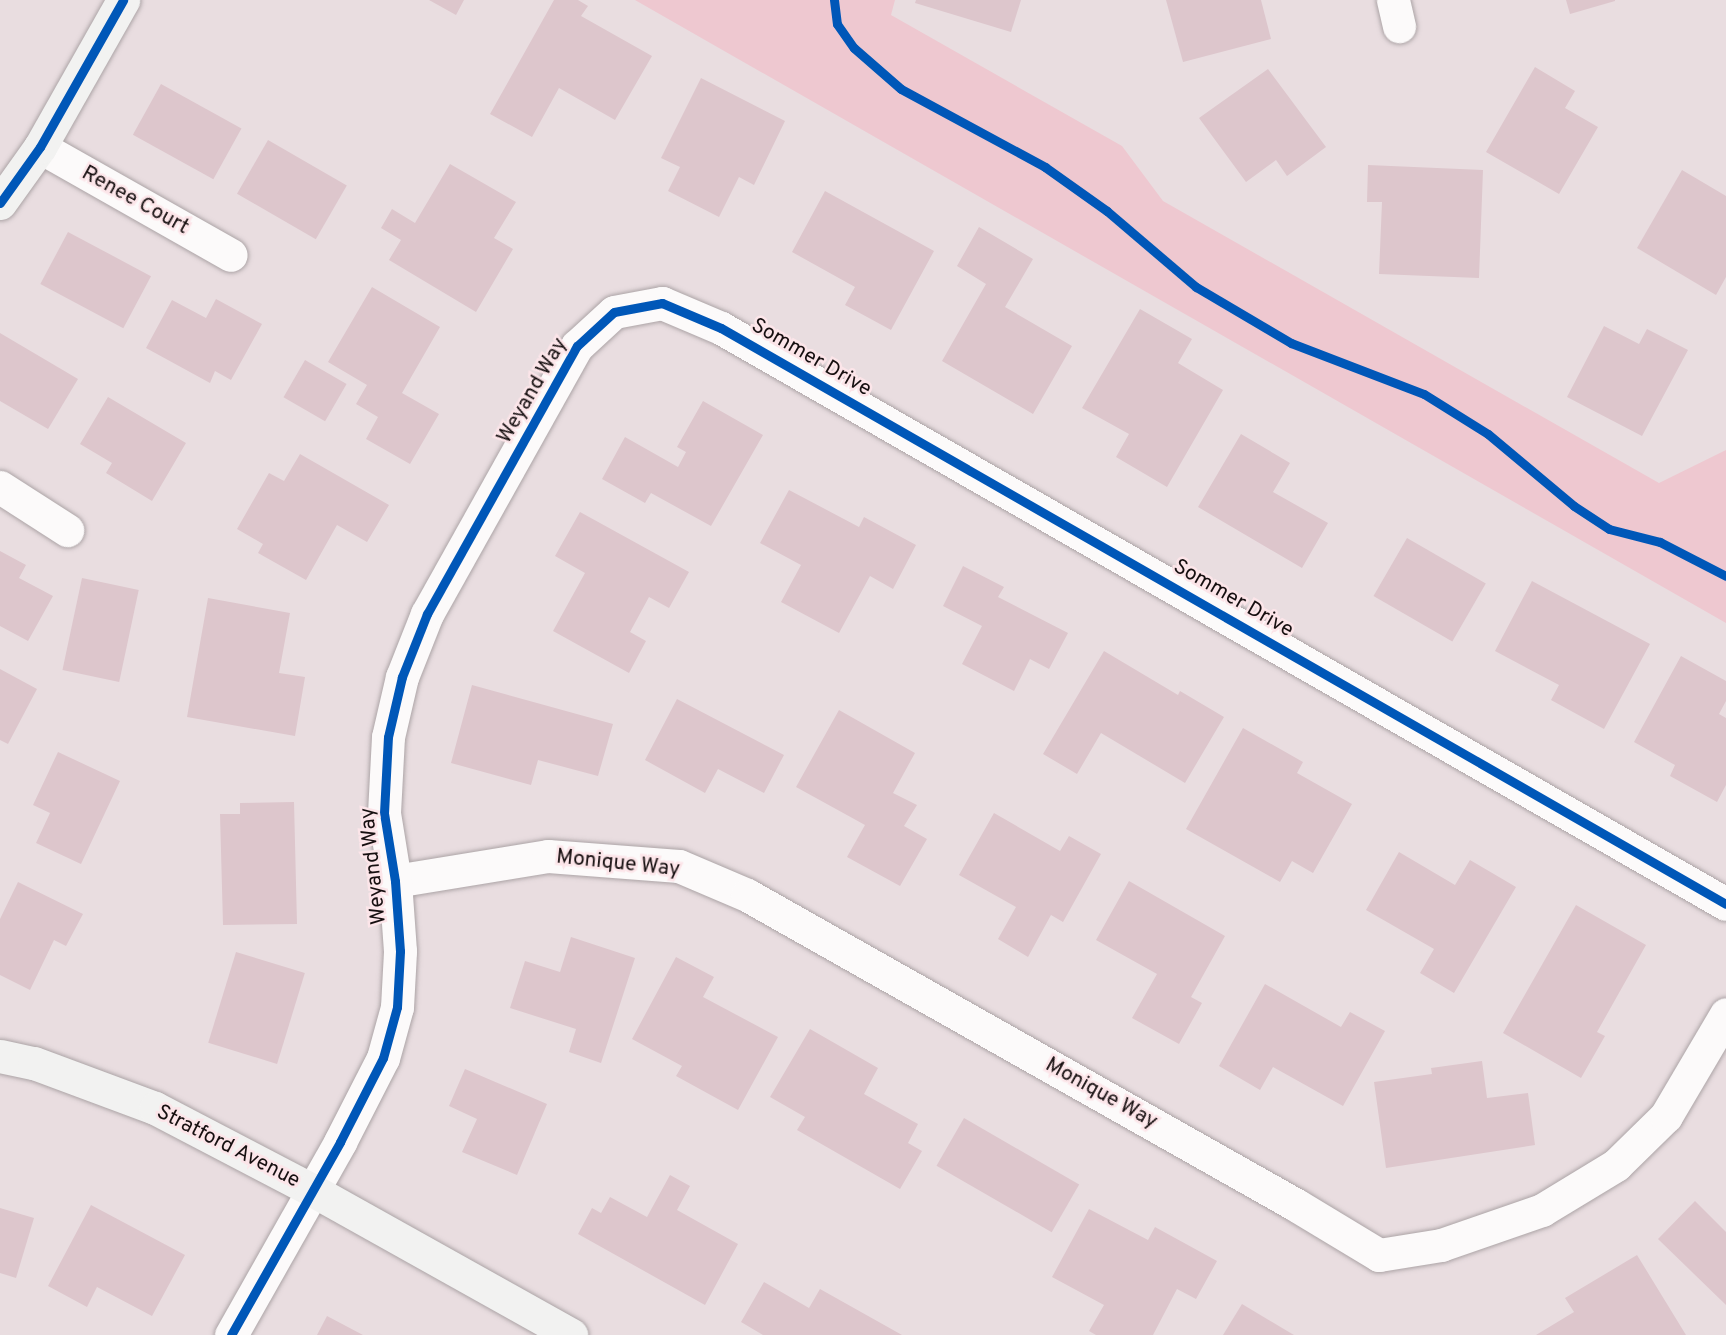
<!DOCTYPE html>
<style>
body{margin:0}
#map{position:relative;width:1726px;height:1335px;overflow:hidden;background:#e9dde0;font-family:Overpass,sans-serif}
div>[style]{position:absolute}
.green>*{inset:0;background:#eec8d0}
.building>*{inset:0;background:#ddc6cc;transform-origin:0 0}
.roads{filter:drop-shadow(0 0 2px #aca4a6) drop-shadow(0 0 2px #aca4a6)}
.street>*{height:33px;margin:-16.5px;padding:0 16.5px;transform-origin:16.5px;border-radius:16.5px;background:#fcfafa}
.secondary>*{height:33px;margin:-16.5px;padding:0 16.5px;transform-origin:16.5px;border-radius:16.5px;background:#f2f2f1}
.cycleway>*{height:9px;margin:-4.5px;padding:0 4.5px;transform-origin:4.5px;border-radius:4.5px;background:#0057b8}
span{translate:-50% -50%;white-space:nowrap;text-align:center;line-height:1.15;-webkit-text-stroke:5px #fce5e9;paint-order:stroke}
.street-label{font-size:21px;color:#160f10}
</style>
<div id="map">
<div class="green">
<div style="clip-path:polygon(635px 0,895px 0,891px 15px,1122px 146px,1163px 201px,1659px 483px,1726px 450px,1726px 623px)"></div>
</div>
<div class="building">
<div style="clip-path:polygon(429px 0,464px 0,456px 15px)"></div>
<div style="clip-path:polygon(554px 0,578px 0,588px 6px,581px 16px,652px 56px,615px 120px,559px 88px,532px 137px,490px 114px)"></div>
<div style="clip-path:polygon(916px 0,1021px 0,1011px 32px,915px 3px)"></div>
<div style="clip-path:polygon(1166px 0,1261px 0,1271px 39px,1183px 62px)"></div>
<div style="clip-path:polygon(1566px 0,1615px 0,1615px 1px,1570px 14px)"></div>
<div style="clip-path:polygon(1535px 67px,1575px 91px,1565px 108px,1598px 127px,1559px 194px,1486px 152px)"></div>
<div style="clip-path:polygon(1268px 69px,1326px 147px,1287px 176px,1276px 160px,1246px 182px,1199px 118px)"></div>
<div style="clip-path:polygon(701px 78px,785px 121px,754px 185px,739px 177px,719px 217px,668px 191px,680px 167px,661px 158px)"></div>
<div style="left:161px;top:84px;width:92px;height:58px;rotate:29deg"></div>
<div style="left:268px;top:140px;width:91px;height:62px;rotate:30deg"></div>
<div style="clip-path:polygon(450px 164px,516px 202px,494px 238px,513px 249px,476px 312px,389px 260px,401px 240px,381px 228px,392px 209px,415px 223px)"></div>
<div style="clip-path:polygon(1368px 165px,1483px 170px,1479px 278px,1379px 274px,1382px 202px,1367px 202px)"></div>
<div style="clip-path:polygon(1682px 170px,1726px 196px,1726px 277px,1716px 295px,1637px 248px)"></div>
<div style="clip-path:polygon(825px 191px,934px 251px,891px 330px,845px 305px,855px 287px,792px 252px)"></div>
<div style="clip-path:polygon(979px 227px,1033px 259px,1005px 307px,1072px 346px,1033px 414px,942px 361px,986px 284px,957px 266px)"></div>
<div style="left:68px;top:232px;width:94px;height:59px;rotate:28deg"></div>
<div style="clip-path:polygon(372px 287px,440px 327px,402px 393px,439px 414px,410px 464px,366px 439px,378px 417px,356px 404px,367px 385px,328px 362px)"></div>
<div style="clip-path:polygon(216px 299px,262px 324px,231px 380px,215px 371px,210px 383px,146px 348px,172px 300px,206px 318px)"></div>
<div style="clip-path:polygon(1140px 309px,1192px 339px,1178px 363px,1223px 390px,1167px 487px,1116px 457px,1129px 434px,1082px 408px)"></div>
<div style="clip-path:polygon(1604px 326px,1639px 344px,1647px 329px,1688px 350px,1642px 436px,1567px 397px)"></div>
<div style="clip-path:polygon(0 333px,78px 379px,48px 429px,0 401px)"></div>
<div style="left:305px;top:360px;width:48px;height:43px;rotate:30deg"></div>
<div style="clip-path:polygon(108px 397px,186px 443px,152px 501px,106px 473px,112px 463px,80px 444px)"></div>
<div style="clip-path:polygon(703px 401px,763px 435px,711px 526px,651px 493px,645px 503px,602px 479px,625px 437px,678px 467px,686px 452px,677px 447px)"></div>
<div style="clip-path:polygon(1241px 434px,1290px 463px,1273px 492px,1328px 523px,1302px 568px,1198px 507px)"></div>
<div style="clip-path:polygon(300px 454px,389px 505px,367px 542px,337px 525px,306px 580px,258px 553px,263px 544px,237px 529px,269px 473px,284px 481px)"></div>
<div style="clip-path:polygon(789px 490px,859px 527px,864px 517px,916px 545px,893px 589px,870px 576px,839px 633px,781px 602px,801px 565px,760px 543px)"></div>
<div style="clip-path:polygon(580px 512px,689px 572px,669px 608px,649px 597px,630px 632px,646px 641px,629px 673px,553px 631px,585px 573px,555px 556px)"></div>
<div style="left:1407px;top:538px;width:91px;height:67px;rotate:30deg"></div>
<div style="clip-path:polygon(0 551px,26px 565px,19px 578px,53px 596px,28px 641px,0 626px)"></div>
<div style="clip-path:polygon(963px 566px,1004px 587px,998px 597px,1068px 633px,1049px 669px,1030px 659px,1014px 691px,962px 664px,982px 626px,943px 606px)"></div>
<div style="left:82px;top:578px;width:58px;height:94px;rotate:12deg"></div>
<div style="clip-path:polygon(1532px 581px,1650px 644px,1604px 729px,1551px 700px,1559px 685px,1495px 651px)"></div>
<div style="clip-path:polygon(208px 598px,290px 613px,279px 673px,305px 677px,295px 736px,187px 717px)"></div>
<div style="clip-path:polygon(1104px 651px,1178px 695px,1180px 691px,1224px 717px,1185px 783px,1101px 733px,1077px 774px,1043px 754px)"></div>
<div style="clip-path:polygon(1681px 656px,1726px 681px,1726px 701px,1719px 714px,1726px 718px,1726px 785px,1717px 802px,1670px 776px,1675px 765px,1634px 742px)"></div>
<div style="clip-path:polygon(0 669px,37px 689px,8px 744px,0 740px)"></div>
<div style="clip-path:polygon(472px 685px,613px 724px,598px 776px,538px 760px,531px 785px,451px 763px)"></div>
<div style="clip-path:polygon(677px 699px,784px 755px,764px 793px,718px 769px,705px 793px,645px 760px)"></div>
<div style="clip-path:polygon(839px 710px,915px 753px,893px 793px,917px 805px,904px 826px,927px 839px,900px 886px,847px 857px,865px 825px,796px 787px)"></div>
<div style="clip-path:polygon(1243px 728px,1303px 762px,1297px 773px,1352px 804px,1313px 873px,1292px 861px,1280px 882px,1186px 829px)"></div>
<div style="clip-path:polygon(58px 752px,120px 781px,81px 864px,36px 843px,50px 813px,33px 805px)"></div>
<div style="clip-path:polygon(294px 802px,297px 924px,223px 925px,220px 814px,240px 814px,240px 803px)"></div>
<div style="clip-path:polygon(994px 813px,1060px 851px,1069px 836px,1101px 854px,1063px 922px,1051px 915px,1028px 957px,998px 939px,1016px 907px,959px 875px)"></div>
<div style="clip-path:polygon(1399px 852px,1455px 885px,1470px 860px,1516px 887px,1454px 993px,1420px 973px,1434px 949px,1366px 910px)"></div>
<div style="clip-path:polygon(1129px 881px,1225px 936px,1191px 997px,1202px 1003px,1179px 1044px,1132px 1018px,1157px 974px,1096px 940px)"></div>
<div style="clip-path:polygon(18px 882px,83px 914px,66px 946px,54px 940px,30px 990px,0 975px,0 919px)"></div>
<div style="clip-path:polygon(1576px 905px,1646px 945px,1597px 1032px,1605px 1036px,1581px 1078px,1503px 1033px)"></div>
<div style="clip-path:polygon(571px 937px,635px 958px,601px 1063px,569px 1052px,576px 1029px,510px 1008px,525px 961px,560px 972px)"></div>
<div style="left:236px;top:952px;width:72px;height:95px;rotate:17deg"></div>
<div style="clip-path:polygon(676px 957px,714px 977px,703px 997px,778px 1037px,738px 1110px,676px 1076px,682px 1066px,632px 1039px)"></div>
<div style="clip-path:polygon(1265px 984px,1341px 1027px,1350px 1012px,1385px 1031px,1343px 1106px,1273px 1067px,1260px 1090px,1219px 1066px)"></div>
<div style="clip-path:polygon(810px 1029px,878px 1068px,864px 1094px,918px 1124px,908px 1143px,922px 1151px,900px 1189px,797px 1130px,805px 1117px,770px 1097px)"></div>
<div style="clip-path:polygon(1482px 1061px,1487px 1098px,1528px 1093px,1535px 1145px,1386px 1168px,1374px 1082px,1432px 1074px,1431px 1068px)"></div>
<div style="clip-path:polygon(465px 1069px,547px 1104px,517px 1175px,462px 1152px,477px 1119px,449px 1106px)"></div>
<div style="left:964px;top:1118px;width:133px;height:55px;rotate:30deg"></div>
<div style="clip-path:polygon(670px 1175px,690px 1186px,677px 1210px,738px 1244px,705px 1305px,578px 1234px,592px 1208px,601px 1213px,610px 1197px,647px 1217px)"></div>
<div style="clip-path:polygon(1695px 1201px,1726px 1232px,1726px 1305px,1658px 1239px)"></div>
<div style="clip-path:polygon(91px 1205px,185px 1255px,152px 1316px,97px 1287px,87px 1307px,48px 1286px)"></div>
<div style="clip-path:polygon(0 1208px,34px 1218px,16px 1278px,0 1273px)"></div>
<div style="clip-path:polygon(1089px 1209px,1148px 1240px,1155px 1227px,1217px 1261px,1196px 1299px,1177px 1289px,1153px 1335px,1096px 1335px,1089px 1331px,1104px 1305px,1052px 1277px)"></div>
<div style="clip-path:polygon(1637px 1255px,1686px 1335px,1536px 1335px,1574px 1312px,1565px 1298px)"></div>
<div style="clip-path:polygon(764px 1282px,809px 1308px,820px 1289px,902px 1335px,763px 1335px,741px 1322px)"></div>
<div style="clip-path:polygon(1242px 1304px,1294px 1335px,1223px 1335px)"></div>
<div style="clip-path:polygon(327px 1316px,363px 1335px,317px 1335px)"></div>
</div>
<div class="roads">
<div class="street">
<div style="left:1393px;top:0;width:27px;rotate:77deg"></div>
<div style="left:40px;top:147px;width:219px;rotate:29.5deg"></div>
<div style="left:0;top:487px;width:80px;rotate:32.7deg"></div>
<div style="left:395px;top:881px;width:155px;rotate:-9.3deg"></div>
<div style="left:548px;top:856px;width:131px;rotate:4.4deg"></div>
<div style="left:679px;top:866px;width:74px;rotate:23.1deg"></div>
<div style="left:747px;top:895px;width:630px;rotate:29.45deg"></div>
<div style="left:1296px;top:1205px;width:97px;rotate:31.1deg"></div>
<div style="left:1379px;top:1255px;width:63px;rotate:-9.2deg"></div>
<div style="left:1441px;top:1245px;width:107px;rotate:-19.1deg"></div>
<div style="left:1542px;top:1210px;width:87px;rotate:-31.3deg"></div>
<div style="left:1616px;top:1165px;width:70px;rotate:-44.4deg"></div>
<div style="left:1666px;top:1116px;width:118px;rotate:-59.5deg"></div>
<div style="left:231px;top:1335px;width:222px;rotate:-60.5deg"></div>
<div style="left:340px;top:1142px;width:94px;rotate:-62.9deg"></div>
<div style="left:383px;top:1058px;width:53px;rotate:-74.6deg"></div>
<div style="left:397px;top:1007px;width:56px;rotate:-86.9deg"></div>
<div style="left:400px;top:951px;width:70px;rotate:-94.1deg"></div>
<div style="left:395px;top:881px;width:69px;rotate:-99.2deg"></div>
<div style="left:384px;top:813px;width:76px;rotate:-87deg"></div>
<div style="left:388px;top:737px;width:62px;rotate:-76.9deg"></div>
<div style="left:402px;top:677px;width:68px;rotate:-68.4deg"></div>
<div style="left:427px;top:614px;width:307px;rotate:-60.8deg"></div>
<div style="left:577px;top:346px;width:50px;rotate:-42.6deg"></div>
<div style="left:614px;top:312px;width:49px;rotate:-10.6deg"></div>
<div style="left:662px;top:303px;width:64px;rotate:23deg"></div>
<div style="left:721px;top:328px;width:1158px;rotate:29.82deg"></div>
</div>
<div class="secondary">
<div style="left:0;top:203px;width:69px;rotate:-54.5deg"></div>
<div style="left:40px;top:147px;width:169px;rotate:-60.5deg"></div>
<div style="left:0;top:1056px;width:35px;rotate:12deg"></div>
<div style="left:34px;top:1063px;width:129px;rotate:20.4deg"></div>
<div style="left:155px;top:1108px;width:177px;rotate:27.6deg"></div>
<div style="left:312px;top:1190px;width:297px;rotate:29.2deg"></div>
</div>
</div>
<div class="cycleway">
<div style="left:834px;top:0;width:24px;rotate:83deg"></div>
<div style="left:837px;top:24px;width:29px;rotate:55deg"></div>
<div style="left:854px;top:48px;width:62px;rotate:41.1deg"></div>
<div style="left:901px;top:89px;width:164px;rotate:28.4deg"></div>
<div style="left:1045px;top:167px;width:76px;rotate:35.4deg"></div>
<div style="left:1107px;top:211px;width:117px;rotate:40.5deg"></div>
<div style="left:1196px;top:287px;width:110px;rotate:30.5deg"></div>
<div style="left:1291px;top:343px;width:142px;rotate:21deg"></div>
<div style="left:1424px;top:394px;width:75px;rotate:32deg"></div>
<div style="left:1488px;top:434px;width:112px;rotate:39.9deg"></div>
<div style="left:1574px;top:506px;width:42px;rotate:33.3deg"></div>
<div style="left:1609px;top:529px;width:53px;rotate:14.3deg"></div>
<div style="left:1660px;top:542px;width:74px;rotate:27.3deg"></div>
<div style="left:0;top:203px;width:69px;rotate:-54.5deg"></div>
<div style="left:40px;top:147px;width:169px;rotate:-60.5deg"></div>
<div style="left:231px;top:1335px;width:222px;rotate:-60.5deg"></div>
<div style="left:340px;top:1142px;width:94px;rotate:-62.9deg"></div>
<div style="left:383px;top:1058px;width:53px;rotate:-74.6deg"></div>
<div style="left:397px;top:1007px;width:56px;rotate:-86.9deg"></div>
<div style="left:400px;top:951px;width:70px;rotate:-94.1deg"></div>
<div style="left:395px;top:881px;width:69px;rotate:-99.2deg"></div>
<div style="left:384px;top:813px;width:76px;rotate:-87deg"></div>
<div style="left:388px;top:737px;width:62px;rotate:-76.9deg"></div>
<div style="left:402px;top:677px;width:68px;rotate:-68.4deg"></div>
<div style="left:427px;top:614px;width:307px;rotate:-60.8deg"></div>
<div style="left:577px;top:346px;width:50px;rotate:-42.6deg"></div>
<div style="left:614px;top:312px;width:49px;rotate:-10.6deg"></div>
<div style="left:662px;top:303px;width:64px;rotate:23deg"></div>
<div style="left:721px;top:328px;width:1158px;rotate:29.82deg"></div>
</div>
<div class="street-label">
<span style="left:135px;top:201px;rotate:29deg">Renee Court</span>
<span style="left:811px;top:358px;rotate:30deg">Sommer Drive</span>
<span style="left:533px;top:391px;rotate:-60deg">Weyand Way</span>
<span style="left:1233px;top:599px;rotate:30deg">Sommer Drive</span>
<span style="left:618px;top:864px;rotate:6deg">Monique Way</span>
<span style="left:374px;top:866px;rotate:-96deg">Weyand Way</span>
<span style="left:1101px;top:1094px;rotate:29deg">Monique Way</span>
<span style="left:228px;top:1147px;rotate:27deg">Stratford Avenue</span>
</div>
</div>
